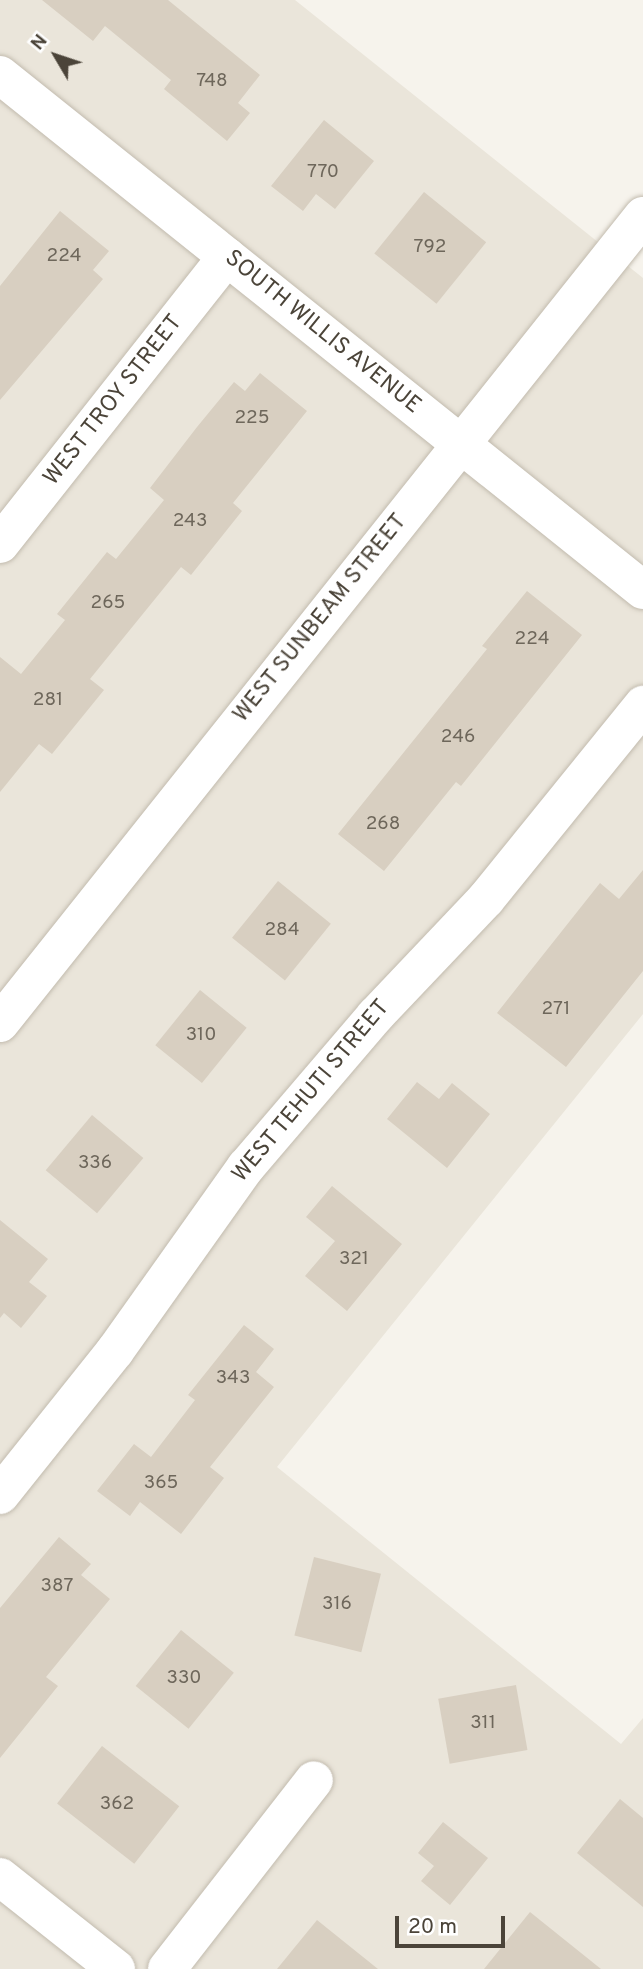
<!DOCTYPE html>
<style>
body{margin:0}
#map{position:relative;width:643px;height:1969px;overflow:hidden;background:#f6f3ec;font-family:Overpass,sans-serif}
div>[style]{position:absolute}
.residential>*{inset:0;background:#eae5da}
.building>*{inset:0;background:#d8cfc1;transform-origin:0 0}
.roads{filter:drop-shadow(0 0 2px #c2bbae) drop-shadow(0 0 2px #c2bbae)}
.minor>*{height:38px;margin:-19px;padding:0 19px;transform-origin:19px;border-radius:19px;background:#fff}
span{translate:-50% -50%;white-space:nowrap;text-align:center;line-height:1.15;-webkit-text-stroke:5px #fff;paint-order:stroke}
.number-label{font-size:19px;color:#6e675b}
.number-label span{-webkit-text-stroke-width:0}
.street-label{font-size:23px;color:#4b4439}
.north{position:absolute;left:21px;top:21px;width:70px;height:70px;-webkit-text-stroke:5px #fff;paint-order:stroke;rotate:309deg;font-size:19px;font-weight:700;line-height:28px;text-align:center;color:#4b4439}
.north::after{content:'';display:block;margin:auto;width:24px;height:32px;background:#4b4439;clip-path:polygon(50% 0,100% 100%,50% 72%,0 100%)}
.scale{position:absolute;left:395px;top:1916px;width:110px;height:32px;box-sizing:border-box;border:4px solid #4b4439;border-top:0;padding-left:9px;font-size:21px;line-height:24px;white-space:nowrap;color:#4b4439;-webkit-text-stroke:5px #fff;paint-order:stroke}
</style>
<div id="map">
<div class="residential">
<div style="clip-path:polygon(0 0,295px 0,643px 278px,643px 1014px,277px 1467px,621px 1744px,643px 1718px,643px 1969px,0 1969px)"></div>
</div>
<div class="building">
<div style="clip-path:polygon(42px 0,168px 0,260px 75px,238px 103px,250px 113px,227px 141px,164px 89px,171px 80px,105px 26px,93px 41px)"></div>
<div style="clip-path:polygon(324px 120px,374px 161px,335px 209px,316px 194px,303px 211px,271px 186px)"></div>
<div style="left:424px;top:192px;width:80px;height:79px;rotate:39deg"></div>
<div style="clip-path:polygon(60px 211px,109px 251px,93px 270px,103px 279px,0 400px,0 286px)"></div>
<div style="clip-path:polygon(260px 373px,307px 411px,233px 503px,242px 511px,191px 575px,181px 567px,90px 679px,104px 690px,52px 754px,39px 744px,0 792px,0 657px,21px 674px,65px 620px,57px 614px,107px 552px,116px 559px,164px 500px,150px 488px,197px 427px,234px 382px,245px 391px)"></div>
<div style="clip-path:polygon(527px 591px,582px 635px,461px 786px,456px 782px,384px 871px,338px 834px,487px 649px,482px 646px)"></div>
<div style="clip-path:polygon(643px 870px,643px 971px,566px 1067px,497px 1013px,600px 883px,619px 899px)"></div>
<div style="left:278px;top:881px;width:68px;height:73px;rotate:39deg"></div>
<div style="left:200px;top:990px;width:60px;height:71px;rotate:39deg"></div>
<div style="clip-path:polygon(417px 1082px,439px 1099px,452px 1083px,490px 1114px,447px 1168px,387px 1119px)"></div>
<div style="left:92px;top:1115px;width:67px;height:72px;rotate:40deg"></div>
<div style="clip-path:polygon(332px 1186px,402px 1244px,347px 1311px,305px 1276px,335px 1241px,306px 1217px)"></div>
<div style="clip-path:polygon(0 1220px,48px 1259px,29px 1282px,47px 1296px,21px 1328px,4px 1313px,0 1318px)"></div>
<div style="clip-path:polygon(244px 1325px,274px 1349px,256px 1372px,274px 1387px,210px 1467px,224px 1478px,181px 1534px,140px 1502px,130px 1516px,97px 1491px,134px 1444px,151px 1457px,195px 1400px,188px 1395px)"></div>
<div style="clip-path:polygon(59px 1537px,91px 1564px,81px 1575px,110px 1599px,46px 1677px,58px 1686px,0 1758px,0 1608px)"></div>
<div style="left:314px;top:1557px;width:69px;height:81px;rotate:14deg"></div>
<div style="left:181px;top:1630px;width:68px;height:72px;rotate:39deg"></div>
<div style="left:516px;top:1685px;width:66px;height:79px;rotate:80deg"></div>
<div style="left:102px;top:1746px;width:98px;height:73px;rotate:38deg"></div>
<div style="clip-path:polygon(620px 1799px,643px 1818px,643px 1907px,577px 1853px)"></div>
<div style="clip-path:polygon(443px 1822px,488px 1858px,450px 1905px,421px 1881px,434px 1866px,418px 1853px)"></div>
<div style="clip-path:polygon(530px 1912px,601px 1969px,484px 1969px)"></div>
<div style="clip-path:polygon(317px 1920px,378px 1969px,277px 1969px)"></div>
</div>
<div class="roads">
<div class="minor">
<div style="left:0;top:75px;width:824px;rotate:38.69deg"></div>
<div style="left:0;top:544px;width:366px;rotate:-51.7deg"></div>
<div style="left:0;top:1023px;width:1032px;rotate:-51.45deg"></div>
<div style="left:0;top:1495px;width:184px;rotate:-51.4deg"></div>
<div style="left:115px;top:1351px;width:226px;rotate:-54.6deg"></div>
<div style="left:246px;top:1167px;width:199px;rotate:-49.5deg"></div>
<div style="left:375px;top:1016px;width:161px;rotate:-46.5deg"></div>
<div style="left:486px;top:899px;width:250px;rotate:-51deg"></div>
<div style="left:0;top:1877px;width:148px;rotate:38.4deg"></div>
<div style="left:167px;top:1969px;width:239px;rotate:-52.1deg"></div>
</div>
</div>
<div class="number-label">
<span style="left:212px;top:82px">748</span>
<span style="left:323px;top:173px">770</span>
<span style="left:430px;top:248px">792</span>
<span style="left:64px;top:257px">224</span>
<span style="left:252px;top:419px">225</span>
<span style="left:190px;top:522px">243</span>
<span style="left:108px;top:604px">265</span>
<span style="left:532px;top:640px">224</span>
<span style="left:48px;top:701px">281</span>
<span style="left:458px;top:738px">246</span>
<span style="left:383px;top:825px">268</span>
<span style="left:282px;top:931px">284</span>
<span style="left:556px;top:1010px">271</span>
<span style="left:201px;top:1036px">310</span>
<span style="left:95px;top:1164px">336</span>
<span style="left:354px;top:1260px">321</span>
<span style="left:233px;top:1379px">343</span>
<span style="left:161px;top:1484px">365</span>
<span style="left:57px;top:1587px">387</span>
<span style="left:337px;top:1605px">316</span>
<span style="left:184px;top:1679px">330</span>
<span style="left:483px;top:1724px">311</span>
<span style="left:117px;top:1805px">362</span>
</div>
<div class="street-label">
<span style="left:322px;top:333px;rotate:39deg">SOUTH WILLIS AVENUE</span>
<span style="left:114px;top:401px;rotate:-52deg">WEST TROY STREET</span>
<span style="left:321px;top:619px;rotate:-51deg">WEST SUNBEAM STREET</span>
<span style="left:312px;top:1092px;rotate:-50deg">WEST TEHUTI STREET</span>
</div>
<div class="north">N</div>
<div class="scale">20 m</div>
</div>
